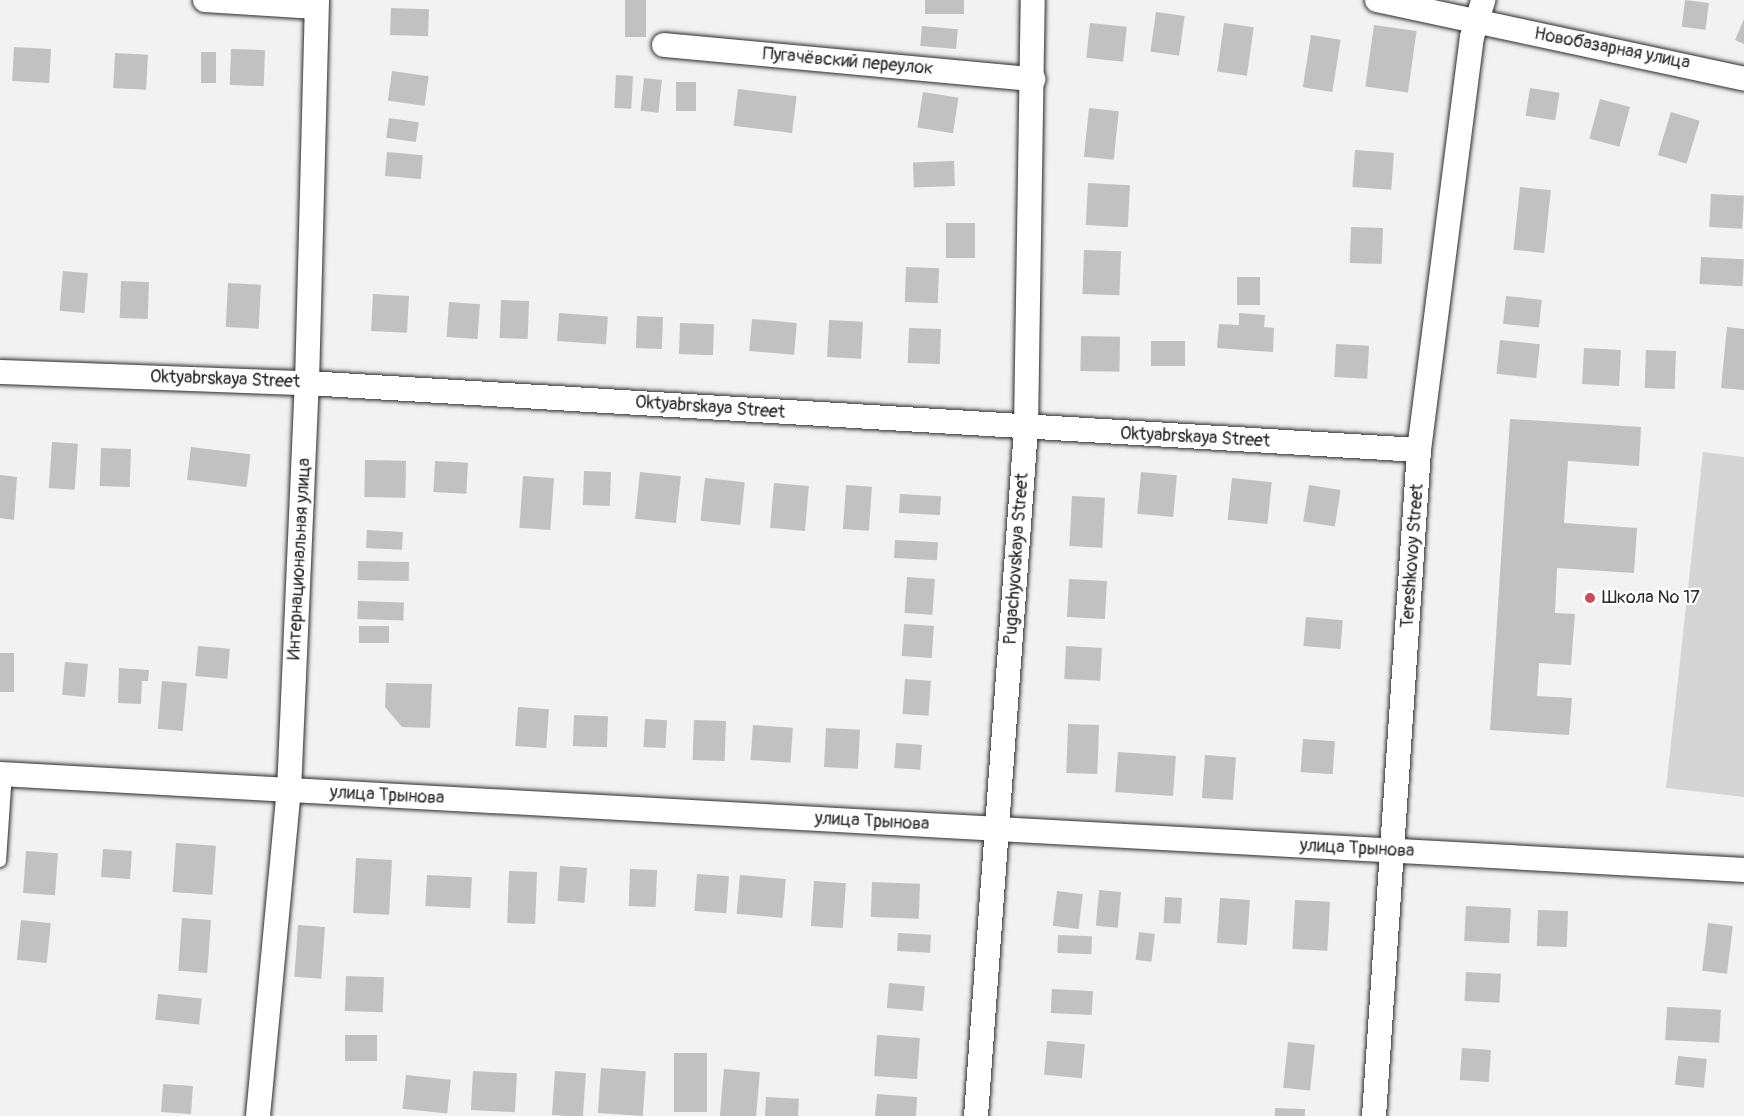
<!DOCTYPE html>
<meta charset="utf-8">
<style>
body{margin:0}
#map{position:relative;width:1744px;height:1116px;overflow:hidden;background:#f2f2f2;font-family:Pangolin,sans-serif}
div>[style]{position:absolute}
.green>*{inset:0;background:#d5d5d5}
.building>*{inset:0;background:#c1c1c1;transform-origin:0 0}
.roads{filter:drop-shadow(0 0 2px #2b2b2b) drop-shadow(0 0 2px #2b2b2b)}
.lane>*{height:12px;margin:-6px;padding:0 6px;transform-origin:6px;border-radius:6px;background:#fff}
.street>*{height:24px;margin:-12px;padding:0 12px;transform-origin:12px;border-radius:12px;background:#fff}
.dots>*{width:16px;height:16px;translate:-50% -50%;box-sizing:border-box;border:3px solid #fff;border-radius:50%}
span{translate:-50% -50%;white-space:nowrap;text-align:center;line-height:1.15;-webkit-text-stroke:4.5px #fff;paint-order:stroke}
.street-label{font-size:18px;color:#2b2b2b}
.poi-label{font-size:18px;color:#2b2b2b}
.left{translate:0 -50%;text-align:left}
</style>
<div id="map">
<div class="green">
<div style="clip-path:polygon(1703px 452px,1744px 457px,1744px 797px,1666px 788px)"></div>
</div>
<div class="building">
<div style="left:625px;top:0;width:21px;height:37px"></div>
<div style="left:925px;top:0;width:39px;height:14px"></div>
<div style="left:1685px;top:0;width:24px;height:27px;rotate:7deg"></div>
<div style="left:391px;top:8px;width:38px;height:27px;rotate:2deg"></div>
<div style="left:1156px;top:12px;width:29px;height:40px;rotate:8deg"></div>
<div style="clip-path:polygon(1744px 19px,1744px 44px,1735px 40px)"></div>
<div style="left:1090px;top:23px;width:37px;height:35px;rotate:6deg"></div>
<div style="left:1224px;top:23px;width:30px;height:49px;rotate:8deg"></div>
<div style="left:1374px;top:25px;width:43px;height:62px;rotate:8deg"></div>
<div style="left:922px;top:26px;width:36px;height:20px;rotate:5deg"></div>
<div style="left:1311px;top:35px;width:30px;height:53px;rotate:9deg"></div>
<div style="left:14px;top:47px;width:37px;height:34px;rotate:3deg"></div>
<div style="left:231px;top:49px;width:34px;height:36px;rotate:2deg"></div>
<div style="left:201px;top:52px;width:15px;height:31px"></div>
<div style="left:115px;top:53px;width:33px;height:35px;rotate:3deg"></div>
<div style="left:392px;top:71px;width:37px;height:30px;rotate:8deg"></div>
<div style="left:616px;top:75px;width:17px;height:33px;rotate:3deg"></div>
<div style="left:644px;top:78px;width:18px;height:33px;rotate:6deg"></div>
<div style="left:676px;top:82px;width:20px;height:29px"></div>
<div style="left:1530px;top:88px;width:30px;height:28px;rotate:9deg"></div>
<div style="left:738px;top:89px;width:59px;height:37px;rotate:7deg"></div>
<div style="left:923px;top:92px;width:36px;height:36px;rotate:9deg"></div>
<div style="left:1600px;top:99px;width:31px;height:41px;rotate:15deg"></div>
<div style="left:1089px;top:108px;width:30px;height:49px;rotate:6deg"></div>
<div style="left:1671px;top:112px;width:30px;height:45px;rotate:17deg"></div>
<div style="left:389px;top:118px;width:30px;height:20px;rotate:8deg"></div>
<div style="left:1355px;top:150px;width:39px;height:37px;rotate:4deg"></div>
<div style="left:387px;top:152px;width:36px;height:24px;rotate:5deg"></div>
<div style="left:954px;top:161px;width:25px;height:41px;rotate:88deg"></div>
<div style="left:1088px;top:183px;width:42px;height:42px;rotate:3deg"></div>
<div style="left:1520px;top:187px;width:31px;height:63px;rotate:6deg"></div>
<div style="left:1711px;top:194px;width:33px;height:33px;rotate:3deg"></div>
<div style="left:975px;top:223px;width:35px;height:29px;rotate:90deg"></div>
<div style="left:1351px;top:227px;width:32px;height:36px;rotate:2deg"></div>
<div style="left:1084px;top:250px;width:37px;height:44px;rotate:2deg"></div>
<div style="left:1701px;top:257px;width:43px;height:27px;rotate:3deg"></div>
<div style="left:906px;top:267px;width:33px;height:35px;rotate:2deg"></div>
<div style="left:63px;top:271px;width:25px;height:40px;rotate:5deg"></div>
<div style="left:1237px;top:277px;width:23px;height:28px"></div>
<div style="left:121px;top:281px;width:28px;height:37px;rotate:2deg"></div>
<div style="left:228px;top:283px;width:33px;height:44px;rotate:3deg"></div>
<div style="left:373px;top:294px;width:36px;height:37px;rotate:3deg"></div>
<div style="left:1506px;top:296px;width:36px;height:28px;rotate:6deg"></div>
<div style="left:501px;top:300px;width:28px;height:38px;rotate:2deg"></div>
<div style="left:449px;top:302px;width:31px;height:35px;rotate:4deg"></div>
<div style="left:559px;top:313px;width:49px;height:28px;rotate:4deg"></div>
<div style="clip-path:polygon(1239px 313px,1265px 315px,1264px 327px,1274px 328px,1273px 352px,1217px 348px,1219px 324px,1239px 325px)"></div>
<div style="left:637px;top:316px;width:26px;height:32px;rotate:2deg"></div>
<div style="left:752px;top:319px;width:45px;height:32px;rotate:5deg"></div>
<div style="left:829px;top:320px;width:34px;height:37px;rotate:3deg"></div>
<div style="left:680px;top:323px;width:34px;height:31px;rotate:2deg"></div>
<div style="clip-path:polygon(1727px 327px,1744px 329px,1744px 390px,1721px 388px)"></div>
<div style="left:909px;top:328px;width:32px;height:35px;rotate:2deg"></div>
<div style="left:1081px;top:336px;width:39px;height:35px;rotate:1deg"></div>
<div style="left:1500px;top:340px;width:40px;height:34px;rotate:6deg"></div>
<div style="left:1151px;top:341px;width:34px;height:25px"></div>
<div style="left:1336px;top:344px;width:33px;height:33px;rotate:3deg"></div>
<div style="left:1584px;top:348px;width:37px;height:36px;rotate:3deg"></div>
<div style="left:1646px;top:350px;width:30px;height:38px;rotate:2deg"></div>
<div style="clip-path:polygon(1510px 419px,1641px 427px,1639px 466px,1568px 461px,1564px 523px,1637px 528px,1634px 573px,1557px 568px,1555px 613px,1575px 614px,1571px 665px,1539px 663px,1537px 696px,1572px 698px,1569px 735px,1490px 730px)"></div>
<div style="left:52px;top:442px;width:26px;height:46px;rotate:4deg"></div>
<div style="left:191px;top:447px;width:60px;height:33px;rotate:7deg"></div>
<div style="left:101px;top:448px;width:30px;height:38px;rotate:2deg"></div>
<div style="left:365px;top:460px;width:41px;height:37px;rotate:1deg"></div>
<div style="left:435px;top:461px;width:33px;height:31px;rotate:3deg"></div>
<div style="left:584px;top:471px;width:27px;height:34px;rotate:2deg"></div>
<div style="left:640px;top:472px;width:41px;height:47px;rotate:6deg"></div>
<div style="left:1141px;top:472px;width:36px;height:42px;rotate:5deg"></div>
<div style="clip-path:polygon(0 475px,17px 477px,14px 520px,0 518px)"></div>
<div style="left:523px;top:476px;width:31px;height:52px;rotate:4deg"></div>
<div style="left:705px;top:478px;width:40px;height:43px;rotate:6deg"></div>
<div style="left:1232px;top:478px;width:40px;height:42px;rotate:6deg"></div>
<div style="left:774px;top:483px;width:35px;height:45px;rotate:5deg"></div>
<div style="left:846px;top:485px;width:26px;height:44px;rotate:4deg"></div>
<div style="left:1309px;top:485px;width:32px;height:37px;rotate:9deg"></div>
<div style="left:900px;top:494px;width:41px;height:19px;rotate:3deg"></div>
<div style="left:1072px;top:496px;width:33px;height:50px;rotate:3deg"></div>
<div style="left:367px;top:530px;width:36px;height:18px;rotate:3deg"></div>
<div style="left:895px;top:540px;width:43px;height:18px;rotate:3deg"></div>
<div style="left:358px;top:561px;width:51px;height:19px;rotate:1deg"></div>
<div style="left:907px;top:577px;width:28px;height:36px;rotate:4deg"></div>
<div style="left:1069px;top:579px;width:38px;height:38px;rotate:3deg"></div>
<div style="left:358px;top:601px;width:46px;height:18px;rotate:2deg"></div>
<div style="left:1306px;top:617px;width:37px;height:29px;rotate:5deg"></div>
<div style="left:904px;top:624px;width:30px;height:32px;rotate:4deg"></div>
<div style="left:359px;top:626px;width:30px;height:17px"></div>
<div style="left:198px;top:646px;width:32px;height:30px;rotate:5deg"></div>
<div style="left:1066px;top:646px;width:36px;height:33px;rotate:3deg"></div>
<div style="left:0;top:653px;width:14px;height:39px"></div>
<div style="left:65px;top:662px;width:23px;height:33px;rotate:5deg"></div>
<div style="clip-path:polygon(119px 668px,149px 670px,148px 681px,142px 681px,141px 704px,118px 703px)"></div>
<div style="left:905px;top:679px;width:26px;height:35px;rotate:4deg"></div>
<div style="left:162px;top:681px;width:25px;height:48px;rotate:5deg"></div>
<div style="clip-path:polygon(386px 683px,432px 684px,430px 728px,402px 727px,385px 707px)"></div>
<div style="left:518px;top:707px;width:31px;height:39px;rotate:4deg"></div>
<div style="left:574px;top:715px;width:34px;height:31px;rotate:2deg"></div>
<div style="left:645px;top:719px;width:22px;height:28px;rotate:3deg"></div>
<div style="left:694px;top:720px;width:32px;height:40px;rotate:2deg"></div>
<div style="left:1068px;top:724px;width:31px;height:49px;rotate:2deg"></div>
<div style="left:753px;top:725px;width:40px;height:35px;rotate:4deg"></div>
<div style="left:826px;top:728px;width:34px;height:39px;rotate:3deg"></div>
<div style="left:1303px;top:739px;width:32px;height:33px;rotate:4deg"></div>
<div style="left:896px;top:743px;width:26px;height:25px;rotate:4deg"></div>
<div style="left:1118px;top:752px;width:58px;height:40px;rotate:4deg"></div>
<div style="left:1205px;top:755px;width:31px;height:43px;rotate:4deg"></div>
<div style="left:176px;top:843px;width:40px;height:49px;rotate:4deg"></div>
<div style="left:103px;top:849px;width:29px;height:28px;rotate:4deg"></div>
<div style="left:26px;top:851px;width:32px;height:42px;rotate:4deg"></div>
<div style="left:356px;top:858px;width:36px;height:55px;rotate:3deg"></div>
<div style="left:560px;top:866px;width:27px;height:35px;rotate:4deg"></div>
<div style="left:630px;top:869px;width:27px;height:37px;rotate:2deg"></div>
<div style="left:509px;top:871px;width:28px;height:52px;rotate:2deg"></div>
<div style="left:697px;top:874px;width:32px;height:37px;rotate:4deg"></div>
<div style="left:427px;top:875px;width:45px;height:31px;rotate:3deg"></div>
<div style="left:740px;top:875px;width:46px;height:39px;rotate:5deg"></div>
<div style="left:814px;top:881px;width:32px;height:45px;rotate:4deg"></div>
<div style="left:872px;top:882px;width:48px;height:35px;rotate:2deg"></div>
<div style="left:1099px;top:890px;width:22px;height:36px;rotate:5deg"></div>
<div style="left:1057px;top:891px;width:26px;height:35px;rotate:7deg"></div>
<div style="left:1165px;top:897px;width:17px;height:26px;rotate:3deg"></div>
<div style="left:1220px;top:898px;width:30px;height:45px;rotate:4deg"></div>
<div style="left:1295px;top:900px;width:35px;height:49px;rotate:3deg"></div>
<div style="left:1466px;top:906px;width:45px;height:35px;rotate:3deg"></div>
<div style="left:1538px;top:910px;width:30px;height:36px;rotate:2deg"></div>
<div style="left:182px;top:918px;width:29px;height:53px;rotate:4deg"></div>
<div style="left:21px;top:920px;width:30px;height:40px;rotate:6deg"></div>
<div style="left:1708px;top:923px;width:25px;height:48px;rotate:7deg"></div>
<div style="left:298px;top:925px;width:27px;height:52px;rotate:4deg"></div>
<div style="left:1139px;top:932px;width:16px;height:28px;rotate:7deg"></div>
<div style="left:898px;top:933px;width:33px;height:18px;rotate:3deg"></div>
<div style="left:1058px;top:935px;width:34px;height:18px;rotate:2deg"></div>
<div style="left:1466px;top:972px;width:35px;height:29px;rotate:3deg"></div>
<div style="left:346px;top:976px;width:38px;height:35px;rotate:2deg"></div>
<div style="left:889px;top:983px;width:36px;height:25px;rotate:5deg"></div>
<div style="left:1052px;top:989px;width:41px;height:24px;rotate:3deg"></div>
<div style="left:158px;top:994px;width:44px;height:26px;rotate:6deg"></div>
<div style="left:1667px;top:1007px;width:54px;height:33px;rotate:3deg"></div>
<div style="left:345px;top:1035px;width:32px;height:26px"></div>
<div style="left:877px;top:1035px;width:43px;height:41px;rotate:4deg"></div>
<div style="left:1047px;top:1041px;width:38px;height:34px;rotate:5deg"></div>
<div style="left:1288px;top:1042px;width:27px;height:46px;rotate:6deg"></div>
<div style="left:1462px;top:1048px;width:29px;height:32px;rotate:4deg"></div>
<div style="left:674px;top:1053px;width:33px;height:59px"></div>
<div style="left:1678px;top:1056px;width:29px;height:29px;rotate:6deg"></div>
<div style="left:601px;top:1068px;width:45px;height:45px;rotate:4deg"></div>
<div style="left:724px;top:1069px;width:36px;height:47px;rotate:5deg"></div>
<div style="left:473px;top:1071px;width:44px;height:39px;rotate:3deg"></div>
<div style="left:555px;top:1071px;width:31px;height:44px;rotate:4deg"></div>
<div style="left:406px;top:1075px;width:45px;height:34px;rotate:6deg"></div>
<div style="left:163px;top:1084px;width:30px;height:28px;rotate:4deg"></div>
<div style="clip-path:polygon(877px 1094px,917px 1097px,916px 1116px,875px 1116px)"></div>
<div style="left:766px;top:1097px;width:33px;height:19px;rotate:3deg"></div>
<div style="left:1275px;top:1108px;width:30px;height:8px;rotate:2deg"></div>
</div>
<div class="roads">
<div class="lane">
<div style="left:0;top:861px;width:87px;rotate:-86.1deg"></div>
</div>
<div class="street">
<div style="left:205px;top:0;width:111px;rotate:3.6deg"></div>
<div style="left:1377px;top:0;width:375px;rotate:12.1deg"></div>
<div style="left:664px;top:45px;width:371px;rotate:5.3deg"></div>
<div style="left:0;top:372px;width:307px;rotate:2.1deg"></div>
<div style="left:307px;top:383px;width:1114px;rotate:3.45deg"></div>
<div style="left:0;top:774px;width:1747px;rotate:3.15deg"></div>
<div style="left:258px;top:1116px;width:326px;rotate:-84.6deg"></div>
<div style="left:289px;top:791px;width:408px;rotate:-87.5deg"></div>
<div style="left:307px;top:383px;width:383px;rotate:-88.5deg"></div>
<div style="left:976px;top:1116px;width:690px;rotate:-85.84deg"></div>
<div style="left:1026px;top:428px;width:428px;rotate:-89.1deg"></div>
<div style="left:1374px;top:1116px;width:668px;rotate:-86.13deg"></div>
<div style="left:1419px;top:450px;width:416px;rotate:-82.7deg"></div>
<div style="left:1472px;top:37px;width:39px;rotate:-73deg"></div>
</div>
</div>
<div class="dots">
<div style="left:1590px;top:598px;background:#d1495b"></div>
</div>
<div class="street-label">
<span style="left:1612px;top:49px;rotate:11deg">Новобазарная улица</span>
<span style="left:848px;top:62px;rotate:5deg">Пугачёвский переулок</span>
<span style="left:225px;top:380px;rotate:2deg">Oktyabrskaya Street</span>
<span style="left:710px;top:408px;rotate:4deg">Oktyabrskaya Street</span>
<span style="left:1195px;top:438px;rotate:3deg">Oktyabrskaya Street</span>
<span style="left:1413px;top:556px;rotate:-86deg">Tereshkovoy Street</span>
<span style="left:300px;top:559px;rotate:-87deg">Интернациональная улица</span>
<span style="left:1017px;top:559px;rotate:-86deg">Pugachyovskaya Street</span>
<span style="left:387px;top:796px;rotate:3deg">улица Трынова</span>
<span style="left:872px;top:822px;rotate:3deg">улица Трынова</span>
<span style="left:1357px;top:849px;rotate:3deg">улица Трынова</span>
</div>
<div class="poi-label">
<span class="left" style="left:1602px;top:598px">Школа № 17</span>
</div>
</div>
